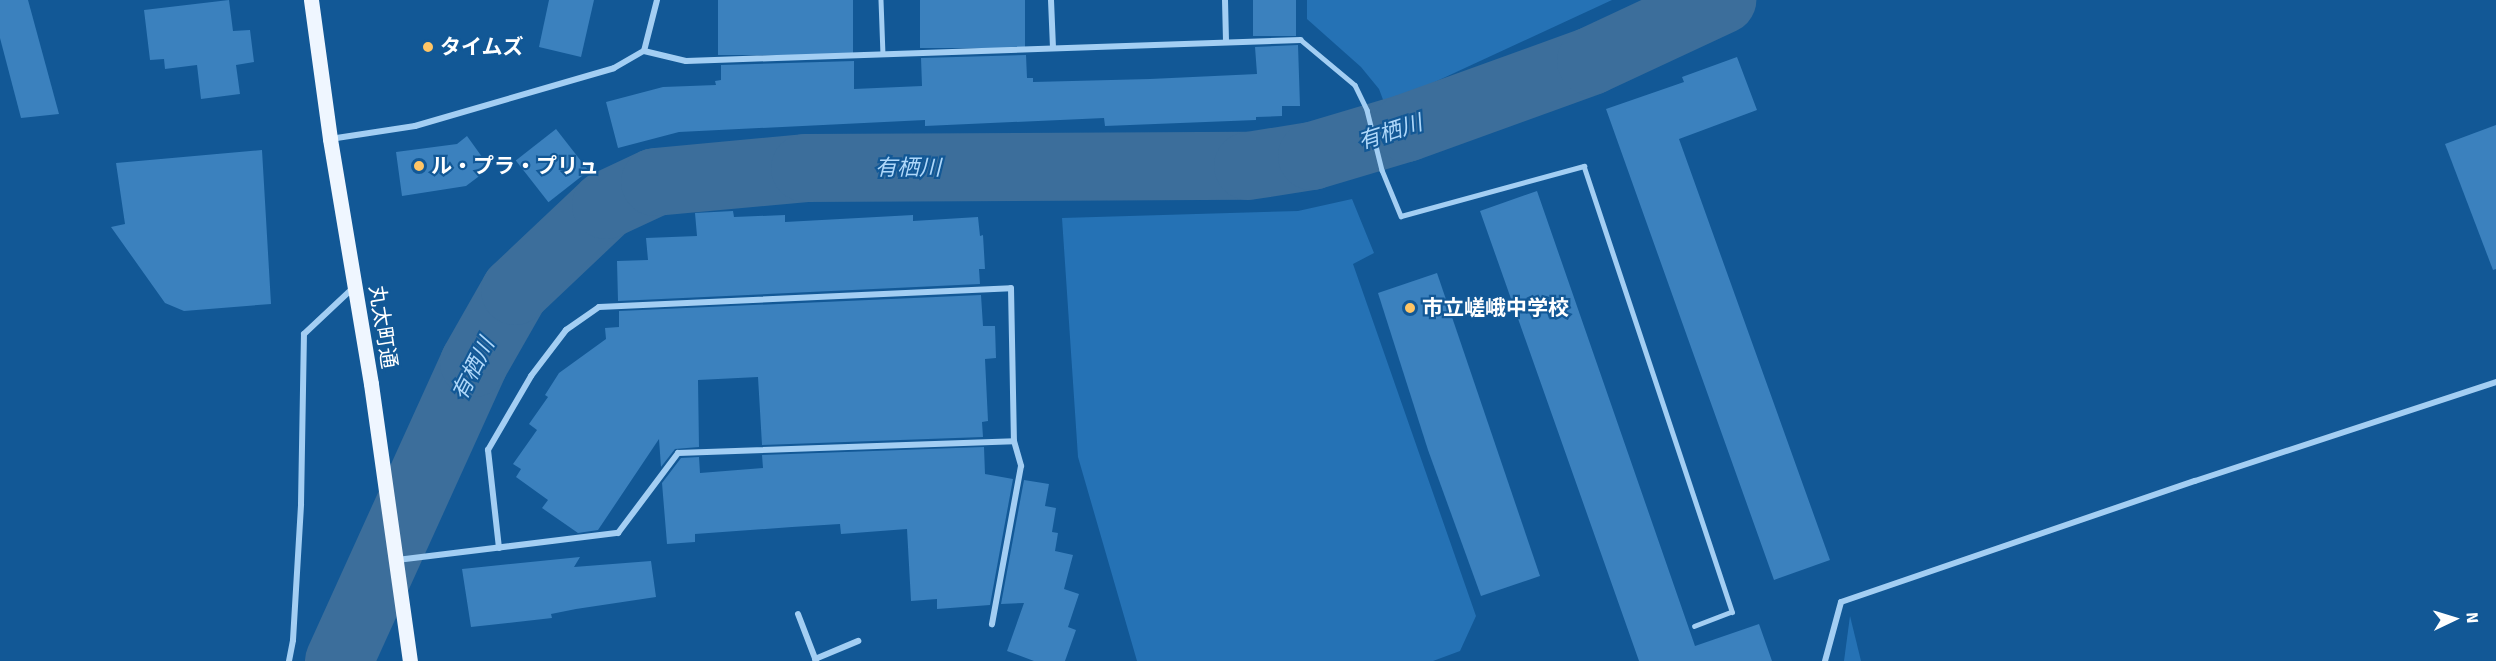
<!DOCTYPE html>
<meta charset="utf-8">
<style>
body{margin:0}
#map{position:relative;width:2496px;height:661px;overflow:hidden;background:#125896;font-family:Signika,"Noto Sans JP",sans-serif}
div>[style]{position:absolute}
.green>*{inset:0;background:#2572b5}
.river>*{height:68px;margin:-34px;padding:0 34px;transform-origin:34px;border-radius:34px;background:#3c6e9b}
.building>*{inset:0;background:#3b81be;transform-origin:0 0}
.lane>*{height:4.5px;margin:-2.25px;padding:0 2.25px;transform-origin:2.25px;border-radius:2.25px;background:#a3cef3}
.street>*{height:6px;margin:-3px;padding:0 3px;transform-origin:3px;border-radius:3px;background:#a3cef3}
.primary>*{height:15px;margin:-7.5px;padding:0 7.5px;transform-origin:7.5px;border-radius:7.5px;background:#eff6ff}
.dots>*{width:16px;height:16px;translate:-50% -50%;box-sizing:border-box;border:3px solid #125896;border-radius:50%}
span{translate:-50% -50%;white-space:nowrap;text-align:center;line-height:1.15;-webkit-text-stroke:4.5px #125896;paint-order:stroke}
.poi-label{font-size:21px;color:#fff;font-weight:700}
.left{translate:0 -50%;text-align:left}
.street-label{font-size:21px;color:#fff}
.water-label{font-size:22px;color:#afd8fa;font-style:italic}
.north{position:absolute;left:2424px;top:589px;width:60px;height:60px;-webkit-text-stroke:4px #125896;paint-order:stroke;rotate:86deg;font-size:16px;font-weight:700;line-height:24px;text-align:center;color:#fff}
.north::after{content:'';display:block;margin:auto;width:21px;height:27px;background:#fff;clip-path:polygon(50% 0,100% 100%,50% 72%,0 100%)}
</style>
<div id="map">
<div class="green">
<div style="clip-path:polygon(1307px 0,1612px 0,1385px 105px,1379px 89px,1361px 67px,1307px 19px)"></div>
<div style="clip-path:polygon(1352px 199px,1374px 253px,1353px 264px,1476px 616px,1460px 651px,1433px 661px,1137px 661px,1078px 457px,1062px 218px,1298px 211px)"></div>
<div style="clip-path:polygon(1850px 616px,1861px 661px,1844px 661px)"></div>
</div>
<div class="river">
<div style="left:339px;top:661px;width:327px;rotate:-65.6deg"></div>
<div style="left:474px;top:363px;width:83px;rotate:-60.3deg"></div>
<div style="left:515px;top:291px;width:125px;rotate:-43.4deg"></div>
<div style="left:606px;top:205px;width:54px;rotate:-25.1deg"></div>
<div style="left:655px;top:182px;width:151px;rotate:-5.3deg"></div>
<div style="left:805px;top:168px;width:443px;rotate:-0.3deg"></div>
<div style="left:1248px;top:166px;width:65px;rotate:-8.9deg"></div>
<div style="left:1312px;top:156px;width:98px;rotate:-16.6deg"></div>
<div style="left:1406px;top:128px;width:197px;rotate:-19.9deg"></div>
<div style="left:1591px;top:61px;width:145px;rotate:-25deg"></div>
</div>
<div class="building">
<div style="clip-path:polygon(0 0,28px 0,59px 114px,21px 118px,0 38px)"></div>
<div style="clip-path:polygon(229px 0,233px 31px,250px 30px,254px 62px,236px 65px,240px 94px,201px 99px,197px 65px,165px 69px,164px 59px,150px 60px,144px 10px)"></div>
<div style="clip-path:polygon(549px 0,594px 0,581px 57px,539px 47px)"></div>
<div style="left:718px;top:0;width:135px;height:55px"></div>
<div style="left:920px;top:0;width:105px;height:48px"></div>
<div style="left:1253px;top:0;width:43px;height:36px"></div>
<div style="clip-path:polygon(1298px 45px,1300px 106px,1282px 106px,1282px 116px,1256px 117px,1256px 120px,1105px 126px,1104px 118px,925px 126px,925px 120px,679px 132px,618px 148px,606px 102px,663px 87px,716px 85px,715px 81px,721px 80px,721px 65px,854px 61px,854px 89px,922px 86px,921px 58px,1026px 55px,1027px 78px,1033px 78px,1033px 82px,1150px 79px,1257px 74px,1255px 47px)"></div>
<div style="clip-path:polygon(1737px 57px,1757px 110px,1679px 139px,1830px 560px,1774px 580px,1606px 109px,1684px 82px,1682px 77px)"></div>
<div style="clip-path:polygon(2496px 125px,2496px 269px,2493px 270px,2445px 144px)"></div>
<div style="left:556px;top:129px;width:53px;height:51px;rotate:52deg"></div>
<div style="clip-path:polygon(467px 136px,490px 168px,466px 186px,402px 196px,396px 152px,457px 144px)"></div>
<div style="clip-path:polygon(262px 150px,271px 304px,184px 311px,165px 303px,111px 227px,125px 224px,116px 163px)"></div>
<div style="clip-path:polygon(1537px 191px,1695px 646px,1759px 624px,1772px 661px,1639px 661px,1480px 211px)"></div>
<div style="clip-path:polygon(733px 211px,734px 217px,785px 215px,785px 222px,913px 215px,913px 221px,978px 217px,980px 236px,983px 235px,985px 269px,979px 269px,980px 284px,618px 301px,617px 261px,648px 260px,646px 238px,697px 236px,695px 213px)"></div>
<div style="clip-path:polygon(1437px 273px,1540px 576px,1481px 596px,1428px 450px,1378px 293px)"></div>
<div style="clip-path:polygon(981px 295px,983px 326px,995px 326px,996px 358px,985px 359px,988px 421px,982px 422px,983px 437px,762px 445px,758px 377px,698px 380px,699px 447px,675px 449px,661px 467px,659px 439px,598px 530px,578px 533px,542px 508px,548px 500px,516px 477px,521px 469px,513px 464px,537px 430px,529px 424px,548px 397px,545px 395px,559px 373px,606px 339px,605px 328px,619px 327px,619px 311px)"></div>
<div style="clip-path:polygon(984px 447px,985px 474px,1013px 479px,990px 605px,937px 609px,937px 599px,911px 601px,907px 529px,841px 534px,840px 524px,792px 527px,695px 534px,695px 542px,667px 544px,662px 483px,681px 458px,699px 457px,700px 473px,763px 468px,762px 455px)"></div>
<div style="clip-path:polygon(1024px 480px,1049px 484px,1045px 506px,1056px 508px,1052px 532px,1058px 533px,1055px 551px,1073px 555px,1064px 589px,1079px 594px,1068px 627px,1076px 630px,1065px 661px,1034px 661px,1007px 651px,1024px 603px,1001px 604px)"></div>
<div style="clip-path:polygon(580px 557px,574px 567px,651px 561px,656px 597px,576px 609px,551px 614px,552px 618px,471px 627px,462px 569px)"></div>
</div>
<div class="lane">
<div style="left:881px;top:0;width:54px;rotate:87.9deg"></div>
<div style="left:1301px;top:40px;width:70px;rotate:39.8deg"></div>
<div style="left:1355px;top:85px;width:28px;rotate:64deg"></div>
<div style="left:1367px;top:110px;width:62px;rotate:76deg"></div>
<div style="left:1382px;top:170px;width:50px;rotate:67.6deg"></div>
<div style="left:1401px;top:216px;width:190px;rotate:-15.3deg"></div>
<div style="left:1584px;top:166px;width:470px;rotate:71.6deg"></div>
<div style="left:1732px;top:612px;width:40px;rotate:159deg"></div>
</div>
<div class="street">
<div style="left:1051px;top:0;width:48px;rotate:87.6deg"></div>
<div style="left:1225px;top:0;width:42px;rotate:88.6deg"></div>
<div style="left:644px;top:51px;width:53px;rotate:-75.7deg"></div>
<div style="left:330px;top:139px;width:86px;rotate:-8.7deg"></div>
<div style="left:415px;top:126px;width:207px;rotate:-16.2deg"></div>
<div style="left:614px;top:68px;width:34px;rotate:-30deg"></div>
<div style="left:644px;top:51px;width:43px;rotate:13.4deg"></div>
<div style="left:686px;top:61px;width:615px;rotate:-1.96deg"></div>
<div style="left:499px;top:548px;width:99px;rotate:-96.4deg"></div>
<div style="left:488px;top:450px;width:86px;rotate:-59.8deg"></div>
<div style="left:531px;top:376px;width:58px;rotate:-52.7deg"></div>
<div style="left:566px;top:330px;width:40px;rotate:-34.9deg"></div>
<div style="left:599px;top:307px;width:412px;rotate:-2.6deg"></div>
<div style="left:1011px;top:288px;width:153px;rotate:88.9deg"></div>
<div style="left:1014px;top:441px;width:26px;rotate:74deg"></div>
<div style="left:1021px;top:466px;width:161px;rotate:100.4deg"></div>
<div style="left:397px;top:560px;width:223px;rotate:-7deg"></div>
<div style="left:618px;top:533px;width:100px;rotate:-53.1deg"></div>
<div style="left:678px;top:453px;width:336px;rotate:-2deg"></div>
<div style="left:798px;top:614px;width:50px;rotate:69deg"></div>
<div style="left:815px;top:659px;width:47px;rotate:-22.7deg"></div>
<div style="left:289px;top:661px;width:21px;rotate:-79deg"></div>
<div style="left:293px;top:640px;width:136px;rotate:-86.6deg"></div>
<div style="left:301px;top:504px;width:170px;rotate:-89deg"></div>
<div style="left:304px;top:334px;width:67px;rotate:-43.2deg"></div>
<div style="left:1825px;top:661px;width:61px;rotate:-74.8deg"></div>
<div style="left:1841px;top:602px;width:374px;rotate:-18.9deg"></div>
<div style="left:2195px;top:481px;width:317px;rotate:-18.2deg"></div>
</div>
<div class="primary">
<div style="left:311px;top:0;width:140px;rotate:82.2deg"></div>
<div style="left:330px;top:139px;width:248px;rotate:80.5deg"></div>
<div style="left:371px;top:384px;width:280px;rotate:82deg"></div>
</div>
<div class="dots">
<div style="left:428px;top:47px;background:#ffc565"></div>
<div style="left:419px;top:166px;background:#ffc565"></div>
<div style="left:1410px;top:308px;background:#ffc565"></div>
</div>
<div class="poi-label">
<span class="left" style="left:440px;top:47px">タイムズ</span>
<span class="left" style="left:431px;top:166px">ル・プラ・プリュ</span>
<span class="left" style="left:1422px;top:308px">市立嵯峨中学校</span>
</div>
<div class="street-label">
<span style="left:383px;top:327px;rotate:81deg">丸太町通</span>
</div>
<div class="water-label">
<span style="left:1390px;top:132px;rotate:-18deg">有栖川</span>
<span style="left:908px;top:168px">有栖川</span>
<span style="left:473px;top:369px;rotate:-63deg">有栖川</span>
</div>
<div class="north">N</div>
</div>
